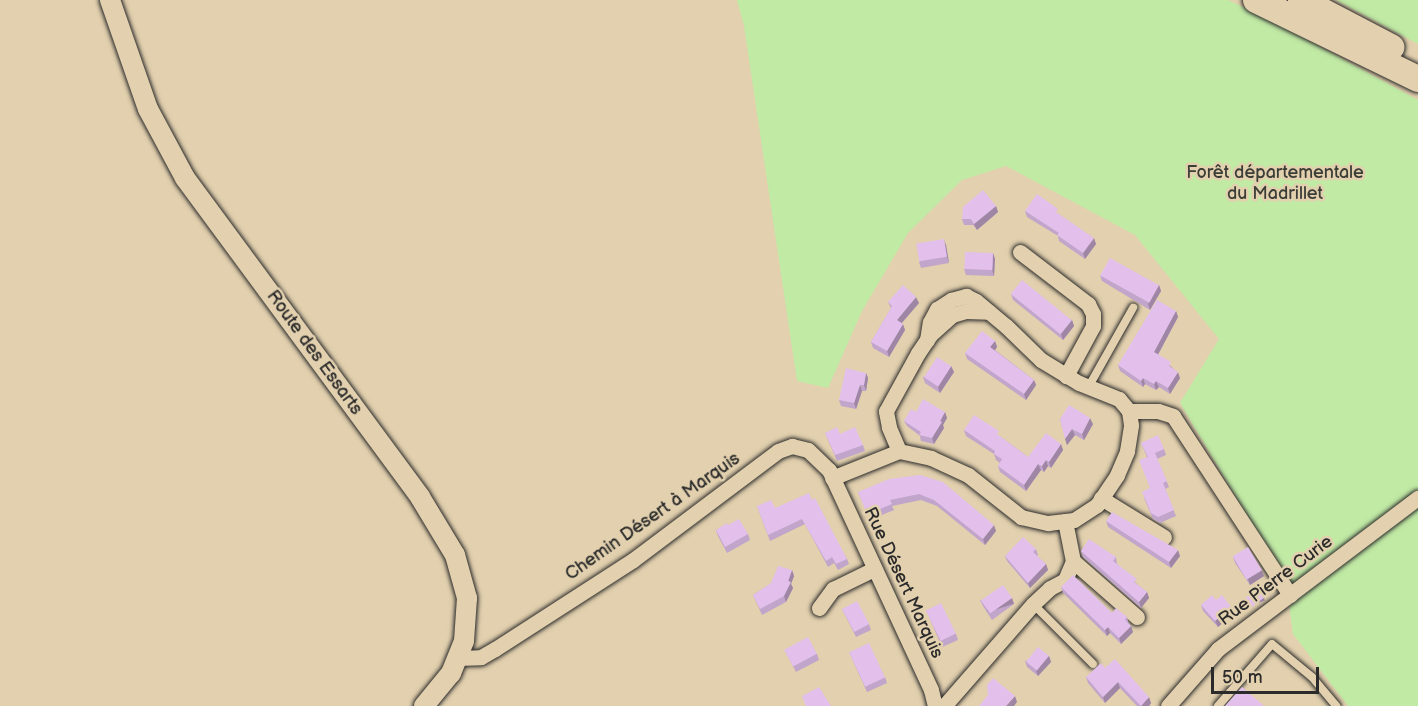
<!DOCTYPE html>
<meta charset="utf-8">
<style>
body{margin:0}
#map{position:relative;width:1418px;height:706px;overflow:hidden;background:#e2d0ae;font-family:"Balsamiq Sans",sans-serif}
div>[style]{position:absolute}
.green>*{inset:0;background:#c1eaa5}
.roads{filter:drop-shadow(0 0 2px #2b2b2b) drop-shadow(0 0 2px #2b2b2b)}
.lane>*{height:8px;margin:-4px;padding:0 4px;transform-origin:4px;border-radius:4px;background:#e2d0ae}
.street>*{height:15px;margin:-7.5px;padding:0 7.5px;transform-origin:7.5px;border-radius:7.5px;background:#e2d0ae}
.secondary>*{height:20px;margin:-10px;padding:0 10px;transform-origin:10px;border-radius:10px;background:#e2d0ae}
.highway>*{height:26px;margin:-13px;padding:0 13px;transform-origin:13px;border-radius:13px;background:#e2d0ae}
.wall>*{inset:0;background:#c2a5ca}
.shaded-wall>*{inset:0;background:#9e86a4;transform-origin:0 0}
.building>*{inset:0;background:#e2c0eb;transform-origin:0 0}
span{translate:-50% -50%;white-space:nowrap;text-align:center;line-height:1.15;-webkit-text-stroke:5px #e2d0ae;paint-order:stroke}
.park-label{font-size:18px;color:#3a3e37}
.street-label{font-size:18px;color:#2b2b2b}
.scale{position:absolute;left:1211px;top:667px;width:108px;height:27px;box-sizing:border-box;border:3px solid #2b2b2b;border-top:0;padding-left:8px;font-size:18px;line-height:21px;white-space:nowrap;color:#2b2b2b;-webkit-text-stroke:4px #e2d0ae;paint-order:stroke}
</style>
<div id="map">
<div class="green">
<div style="clip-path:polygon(737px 0,1228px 0,1271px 20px,1418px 100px,1418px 706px,1348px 706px,1293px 634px,1286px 581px,1180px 403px,1219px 339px,1135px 235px,1006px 166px,962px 180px,908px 233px,862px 311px,828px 388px,797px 381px,744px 26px)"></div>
<div style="clip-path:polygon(1336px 0,1418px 0,1418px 44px)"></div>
</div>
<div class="roads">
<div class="lane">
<div style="left:1089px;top:386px;width:90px;rotate:-60.6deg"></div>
<div style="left:1033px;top:604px;width:85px;rotate:45deg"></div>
<div style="left:1218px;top:706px;width:82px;rotate:-48.9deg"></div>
<div style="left:1272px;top:644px;width:52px;rotate:39.5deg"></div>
<div style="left:1312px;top:677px;width:38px;rotate:50deg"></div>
</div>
<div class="street">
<div style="left:1020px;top:252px;width:86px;rotate:37.4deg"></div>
<div style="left:1088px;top:304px;width:11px;rotate:63deg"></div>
<div style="left:1093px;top:314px;width:12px;rotate:90deg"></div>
<div style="left:1093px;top:326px;width:57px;rotate:118.4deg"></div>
<div style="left:927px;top:340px;width:18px;rotate:-81deg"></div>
<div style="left:930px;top:322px;width:15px;rotate:-62deg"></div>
<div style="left:937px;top:309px;width:17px;rotate:-33deg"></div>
<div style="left:951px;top:300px;width:16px;rotate:-15deg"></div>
<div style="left:966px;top:296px;width:11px;rotate:27deg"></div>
<div style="left:976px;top:301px;width:39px;rotate:40deg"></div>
<div style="left:1006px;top:326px;width:49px;rotate:44.2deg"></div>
<div style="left:1041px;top:360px;width:44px;rotate:31.2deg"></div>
<div style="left:1079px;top:383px;width:43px;rotate:21.8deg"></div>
<div style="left:1119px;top:399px;width:16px;rotate:50deg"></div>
<div style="left:1129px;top:411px;width:29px"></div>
<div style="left:1158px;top:411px;width:16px;rotate:18deg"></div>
<div style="left:1173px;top:416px;width:214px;rotate:56.8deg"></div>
<div style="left:899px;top:451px;width:26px;rotate:-113deg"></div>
<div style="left:889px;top:427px;width:16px;rotate:-101deg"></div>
<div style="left:886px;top:411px;width:66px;rotate:-61.1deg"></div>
<div style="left:918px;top:353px;width:22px;rotate:-56deg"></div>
<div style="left:930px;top:335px;width:30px;rotate:-42deg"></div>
<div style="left:952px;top:315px;width:15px;rotate:-16deg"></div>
<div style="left:966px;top:311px;width:23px;rotate:2deg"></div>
<div style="left:832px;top:478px;width:72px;rotate:-21.9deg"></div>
<div style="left:899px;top:451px;width:33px;rotate:12deg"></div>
<div style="left:931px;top:458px;width:41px;rotate:24.7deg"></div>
<div style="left:968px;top:475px;width:68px;rotate:38.4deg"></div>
<div style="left:1021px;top:517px;width:28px;rotate:13deg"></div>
<div style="left:1048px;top:523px;width:26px;rotate:-7deg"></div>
<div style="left:1074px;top:520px;width:27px;rotate:-33deg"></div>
<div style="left:1097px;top:505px;width:36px;rotate:-56deg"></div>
<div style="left:1117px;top:475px;width:26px;rotate:-67deg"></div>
<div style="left:1127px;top:451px;width:26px;rotate:-81deg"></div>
<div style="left:1131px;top:425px;width:14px;rotate:-98deg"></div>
<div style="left:1101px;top:498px;width:74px;rotate:31.8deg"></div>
<div style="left:1065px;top:521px;width:41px;rotate:78.7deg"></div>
<div style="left:1073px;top:561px;width:85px;rotate:41.2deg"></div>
<div style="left:819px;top:608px;width:24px;rotate:-54deg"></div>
<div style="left:833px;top:589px;width:46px;rotate:-26deg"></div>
<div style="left:457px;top:658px;width:24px;rotate:-2deg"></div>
<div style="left:481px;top:657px;width:16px;rotate:-30deg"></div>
<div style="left:495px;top:649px;width:164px;rotate:-32.8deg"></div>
<div style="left:633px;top:560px;width:181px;rotate:-36.9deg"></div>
<div style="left:778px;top:451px;width:15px;rotate:-20deg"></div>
<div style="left:792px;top:446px;width:16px;rotate:14deg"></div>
<div style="left:808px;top:450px;width:29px;rotate:44deg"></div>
<div style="left:829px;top:470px;width:242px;rotate:65.1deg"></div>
<div style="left:931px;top:690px;width:16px;rotate:76deg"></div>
<div style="left:944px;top:706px;width:135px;rotate:-48.9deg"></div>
<div style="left:1033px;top:604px;width:23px;rotate:-43deg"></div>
<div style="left:1050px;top:588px;width:17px;rotate:-28deg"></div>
<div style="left:1065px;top:580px;width:21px;rotate:-67deg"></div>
<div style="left:1168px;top:706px;width:76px;rotate:-48.7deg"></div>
<div style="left:1218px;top:649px;width:251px;rotate:-37.1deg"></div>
</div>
<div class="secondary">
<div style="left:110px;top:0;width:115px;rotate:70.8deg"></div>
<div style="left:148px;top:109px;width:78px;rotate:61.8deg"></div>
<div style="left:185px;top:178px;width:396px;rotate:53.6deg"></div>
<div style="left:420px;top:497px;width:68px;rotate:58.9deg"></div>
<div style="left:455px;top:555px;width:45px;rotate:74.4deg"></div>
<div style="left:467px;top:598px;width:43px;rotate:94deg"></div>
<div style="left:464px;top:641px;width:35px;rotate:112deg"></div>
<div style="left:451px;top:673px;width:43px;rotate:129.3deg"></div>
</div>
<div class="highway">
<div style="left:1256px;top:0;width:180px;rotate:26deg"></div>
<div style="left:1301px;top:0;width:102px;rotate:27.6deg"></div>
</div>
</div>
<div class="wall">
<div style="clip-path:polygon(996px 206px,998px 212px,977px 230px,973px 225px,964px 225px,962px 219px)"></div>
<div style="clip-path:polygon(1025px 211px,1060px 215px,1096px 244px,1085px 259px,1059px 241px,1058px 236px,1027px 217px)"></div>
<div style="clip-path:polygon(946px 245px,949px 263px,921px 268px,919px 262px)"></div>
<div style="clip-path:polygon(993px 253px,995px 259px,994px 276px,966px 275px,964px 269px)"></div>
<div style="clip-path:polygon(1100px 275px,1159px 285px,1161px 291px,1150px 310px,1102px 281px)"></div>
<div style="clip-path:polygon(1011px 294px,1072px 320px,1074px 326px,1063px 340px,1013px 300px)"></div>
<div style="clip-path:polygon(888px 302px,919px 303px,902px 323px,905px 330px,889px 357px,873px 348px,871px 342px,891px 308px)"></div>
<div style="clip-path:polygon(1176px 311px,1178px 317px,1158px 355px,1173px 368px,1180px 378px,1170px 394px,1159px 387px,1156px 390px,1145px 384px,1143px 387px,1120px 371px,1118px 365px)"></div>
<div style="clip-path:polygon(995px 341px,997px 347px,995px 350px,1034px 380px,1036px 385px,1026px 400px,967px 359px,965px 353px)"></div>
<div style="clip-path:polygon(951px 366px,954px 372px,940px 393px,925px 383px,923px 377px)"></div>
<div style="clip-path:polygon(866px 373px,868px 378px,866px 391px,862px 391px,856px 409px,841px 406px,839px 400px)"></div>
<div style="clip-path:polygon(916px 412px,945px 412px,947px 418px,943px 425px,944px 428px,934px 444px,921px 441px,920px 436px,907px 426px,904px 421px)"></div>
<div style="clip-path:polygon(1060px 419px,1093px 424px,1084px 440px,1075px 435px,1067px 445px)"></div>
<div style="clip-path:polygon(964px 430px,1001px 437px,1028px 457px,1061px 444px,1063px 450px,1051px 468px,1048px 466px,1044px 472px,1041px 470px,1026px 491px,1000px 472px,998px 466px,1000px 463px,996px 460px,994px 454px,966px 436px)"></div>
<div style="clip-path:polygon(825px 433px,840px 434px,863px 445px,865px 451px,837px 461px)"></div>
<div style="clip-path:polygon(1141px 443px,1164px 449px,1166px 455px,1157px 459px,1169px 487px,1165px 489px,1176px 516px,1160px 523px,1153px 519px,1144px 498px,1150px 489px,1147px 457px)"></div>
<div style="clip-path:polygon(920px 475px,996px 531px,985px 545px,937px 506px,921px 500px,892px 506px,894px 510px,877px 517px,875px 512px,868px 515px,858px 492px)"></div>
<div style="clip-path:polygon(812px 500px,847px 559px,849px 564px,838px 570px,834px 563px,828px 567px,805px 524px,770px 541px,757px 506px,775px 508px)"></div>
<div style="clip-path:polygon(1106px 521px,1180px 556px,1171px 568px,1108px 527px)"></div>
<div style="clip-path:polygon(728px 525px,748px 534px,750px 540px,727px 553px,718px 536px,716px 530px)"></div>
<div style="clip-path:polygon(1036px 549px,1038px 555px,1037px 556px,1046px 564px,1048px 570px,1030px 588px,1007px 561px,1005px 556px)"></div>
<div style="clip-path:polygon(1081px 551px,1116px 557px,1117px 564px,1139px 586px,1147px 592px,1149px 598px,1141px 608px,1083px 557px)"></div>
<div style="clip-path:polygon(1233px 557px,1264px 576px,1250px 585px,1235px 563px)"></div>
<div style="clip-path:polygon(792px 570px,794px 576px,791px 584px,793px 588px,786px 602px,762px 615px,753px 595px)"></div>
<div style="clip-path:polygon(1061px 587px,1112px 613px,1127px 617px,1129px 624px,1131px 626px,1133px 632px,1121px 644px,1110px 633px,1107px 636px,1063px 593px)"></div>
<div style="clip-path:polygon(1012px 598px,1014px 604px,992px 620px,983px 606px,980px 600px)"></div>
<div style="clip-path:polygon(1216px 600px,1234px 613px,1218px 627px,1203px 611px,1201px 605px)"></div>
<div style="clip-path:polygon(842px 609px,869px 624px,871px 630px,856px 637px)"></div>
<div style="clip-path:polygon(926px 610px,956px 634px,958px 640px,942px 647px)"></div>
<div style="clip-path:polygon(785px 651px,817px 654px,819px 660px,796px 672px)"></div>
<div style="clip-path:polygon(849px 652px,885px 677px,887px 683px,867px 692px)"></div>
<div style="clip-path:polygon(1049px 656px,1051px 662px,1038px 676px,1027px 667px,1025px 661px)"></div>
<div style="clip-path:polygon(1105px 668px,1151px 703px,1149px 706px,1137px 706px,1120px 688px,1105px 703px,1088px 683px,1086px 677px)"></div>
</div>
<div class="shaded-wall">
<div style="clip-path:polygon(996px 206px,998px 212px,977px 230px,974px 224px)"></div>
<div style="clip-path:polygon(1094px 238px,1096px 244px,1085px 259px,1083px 253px)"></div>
<div style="clip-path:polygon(944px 239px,946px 245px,949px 263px,947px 257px)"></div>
<div style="clip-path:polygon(993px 253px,995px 259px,994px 276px,992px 270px)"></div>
<div style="clip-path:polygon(1159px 285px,1161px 291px,1150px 310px,1148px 304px)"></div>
<div style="clip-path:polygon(916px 297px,919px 303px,899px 326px,897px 320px)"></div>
<div style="clip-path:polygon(1176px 311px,1178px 317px,1156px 358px,1154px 352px)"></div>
<div style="clip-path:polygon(1072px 320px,1074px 326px,1063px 340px,1061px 334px)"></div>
<div style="clip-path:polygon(903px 324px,905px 330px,889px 357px,887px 351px)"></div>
<div style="clip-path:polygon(995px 341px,997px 347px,993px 353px,990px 347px)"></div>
<div style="clip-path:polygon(951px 366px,954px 372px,940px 393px,938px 387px)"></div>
<div style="clip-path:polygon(1178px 372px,1180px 378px,1170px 394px,1168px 388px)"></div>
<div style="clip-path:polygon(866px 373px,868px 378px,866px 391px,864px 385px)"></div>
<div style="clip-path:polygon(1143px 378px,1145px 384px,1143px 387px,1141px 381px)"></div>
<div style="clip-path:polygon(1034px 380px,1036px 385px,1026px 400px,1024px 394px)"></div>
<div style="clip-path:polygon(1156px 381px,1159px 387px,1156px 390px,1154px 384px)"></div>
<div style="clip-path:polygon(860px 385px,862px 391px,856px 409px,854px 403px)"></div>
<div style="clip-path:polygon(945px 412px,947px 418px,943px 425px,944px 428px,934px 444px,932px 438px)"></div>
<div style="clip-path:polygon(1090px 418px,1093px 424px,1084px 440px,1082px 434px)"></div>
<div style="clip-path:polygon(1072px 429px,1075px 435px,1067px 445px,1065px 439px)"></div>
<div style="clip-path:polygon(1061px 444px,1063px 450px,1051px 468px,1049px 462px)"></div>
<div style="clip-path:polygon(1046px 460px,1048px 466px,1044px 472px,1042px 466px)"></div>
<div style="clip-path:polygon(1038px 464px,1041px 470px,1026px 491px,1024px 485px)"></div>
<div style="clip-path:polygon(994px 525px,996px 531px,985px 545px,983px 539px)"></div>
<div style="clip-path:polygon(1178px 550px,1180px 556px,1171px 568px,1169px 562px)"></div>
<div style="clip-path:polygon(1046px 564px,1048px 570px,1030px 588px,1028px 583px)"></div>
<div style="clip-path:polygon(792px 570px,794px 576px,791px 584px,793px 588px,786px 602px,784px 596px)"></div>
<div style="clip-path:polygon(1262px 570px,1264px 576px,1250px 585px,1248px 579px)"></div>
<div style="clip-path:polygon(1147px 592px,1149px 598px,1141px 608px,1139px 602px)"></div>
<div style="left:1012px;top:598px;width:6px;height:27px;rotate:72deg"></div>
<div style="left:1264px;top:598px;width:3px;height:19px;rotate:72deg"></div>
<div style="clip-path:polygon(1231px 607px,1234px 613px,1218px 627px,1215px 621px)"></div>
<div style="clip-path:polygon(1131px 626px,1133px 632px,1121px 644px,1119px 638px)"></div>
<div style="clip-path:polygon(1108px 627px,1110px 633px,1107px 636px,1105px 630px)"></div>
<div style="clip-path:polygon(1049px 656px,1051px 662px,1038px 676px,1036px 671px)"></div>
<div style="clip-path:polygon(1118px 682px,1120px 688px,1105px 703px,1103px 697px)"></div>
<div style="clip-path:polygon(1015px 696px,1017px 702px,1014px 706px,1006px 706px)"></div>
<div style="clip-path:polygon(1149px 697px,1151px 703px,1149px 706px,1141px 706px)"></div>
</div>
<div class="building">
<div style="clip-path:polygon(983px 190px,996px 206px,974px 224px,971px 219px,962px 219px,963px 207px)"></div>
<div style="clip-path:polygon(1037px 194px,1058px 209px,1056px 212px,1094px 238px,1083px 253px,1057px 235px,1059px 233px,1025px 211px)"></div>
<div style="left:944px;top:239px;width:18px;height:28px;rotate:81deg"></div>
<div style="left:965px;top:252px;width:28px;height:17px;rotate:2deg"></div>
<div style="left:1110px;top:258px;width:56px;height:20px;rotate:29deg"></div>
<div style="left:1022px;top:280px;width:64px;height:18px;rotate:39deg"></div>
<div style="clip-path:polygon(903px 285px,916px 297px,897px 320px,903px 324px,887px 351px,871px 342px,892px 306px,888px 302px)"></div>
<div style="clip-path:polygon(1157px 300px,1176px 311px,1154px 352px,1171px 362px,1169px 366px,1178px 372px,1168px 388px,1156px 381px,1154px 384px,1143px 378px,1141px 381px,1118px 365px)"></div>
<div style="clip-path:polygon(982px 331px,995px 341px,990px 347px,1034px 380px,1024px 394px,965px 353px)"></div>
<div style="left:937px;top:357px;width:17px;height:24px;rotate:33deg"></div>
<div style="clip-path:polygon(846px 368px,866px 373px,864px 385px,860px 385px,854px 403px,839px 400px)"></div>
<div style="clip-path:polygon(923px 399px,945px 412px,940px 421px,942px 422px,932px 438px,919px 435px,921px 432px,904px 421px,911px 409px,916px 412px)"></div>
<div style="clip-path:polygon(1069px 405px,1090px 418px,1082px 434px,1072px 429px,1065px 439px,1060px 419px)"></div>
<div style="clip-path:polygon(974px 415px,999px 431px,997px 434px,1028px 457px,1046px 433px,1061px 444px,1049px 462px,1046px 460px,1042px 466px,1038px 464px,1024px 485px,998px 466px,1002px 459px,994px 454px,995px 451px,964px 430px)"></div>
<div style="clip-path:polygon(837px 427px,840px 434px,855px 427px,863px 445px,835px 455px,825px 433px)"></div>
<div style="clip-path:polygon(1158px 435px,1164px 449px,1155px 453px,1167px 481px,1163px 483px,1174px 510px,1158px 517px,1151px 513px,1142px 492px,1150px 488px,1139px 460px,1148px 457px,1141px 443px)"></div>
<div style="clip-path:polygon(920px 475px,943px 482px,994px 525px,983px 539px,934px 500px,919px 494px,890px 500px,892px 504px,875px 511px,873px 506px,865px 509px,858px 492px,889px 479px)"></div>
<div style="clip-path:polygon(809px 493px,812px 500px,815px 498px,847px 559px,836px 564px,832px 557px,826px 561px,802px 519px,768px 535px,757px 506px,771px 500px,775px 508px)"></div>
<div style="clip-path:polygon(1112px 512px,1178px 550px,1169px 562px,1106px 521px)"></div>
<div style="clip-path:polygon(739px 519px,748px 534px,725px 547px,716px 530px,727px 523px,728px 525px)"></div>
<div style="clip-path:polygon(1023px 537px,1036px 549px,1033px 552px,1046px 564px,1028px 583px,1005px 556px)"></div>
<div style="clip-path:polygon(1089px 539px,1116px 557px,1113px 561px,1137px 579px,1134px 582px,1147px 592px,1139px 602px,1081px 551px)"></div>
<div style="left:1248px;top:547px;width:27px;height:18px;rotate:59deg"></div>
<div style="clip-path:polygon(778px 566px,792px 570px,788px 581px,791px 582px,784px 596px,760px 609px,753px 595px,771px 583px)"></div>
<div style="clip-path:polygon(1073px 575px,1112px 613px,1116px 608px,1127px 617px,1125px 620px,1131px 626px,1119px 638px,1108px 627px,1105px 630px,1061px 587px)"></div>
<div style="left:1003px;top:585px;width:16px;height:27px;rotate:55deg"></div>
<div style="left:1257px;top:589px;width:11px;height:19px;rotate:52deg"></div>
<div style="clip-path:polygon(1212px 595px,1216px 600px,1222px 595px,1231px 607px,1215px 621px,1201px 605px)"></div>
<div style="left:857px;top:601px;width:26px;height:17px;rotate:62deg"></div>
<div style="left:941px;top:603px;width:34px;height:17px;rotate:64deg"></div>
<div style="left:808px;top:637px;width:19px;height:27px;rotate:62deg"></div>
<div style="left:869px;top:643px;width:38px;height:22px;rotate:65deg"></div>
<div style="left:1038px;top:647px;width:14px;height:19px;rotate:39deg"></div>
<div style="clip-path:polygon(1115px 659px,1149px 697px,1141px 706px,1118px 682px,1103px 697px,1086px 677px,1101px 663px,1105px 668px)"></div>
<div style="clip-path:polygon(993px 678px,1015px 696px,1006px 706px,979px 706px,988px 695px,987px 685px)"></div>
<div style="clip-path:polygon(819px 687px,831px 706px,806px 706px,802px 696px)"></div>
<div style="clip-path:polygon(1242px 687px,1264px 706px,1225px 706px)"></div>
</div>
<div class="park-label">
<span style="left:1275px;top:184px">Forêt départementale<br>du Madrillet</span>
</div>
<div class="street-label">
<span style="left:314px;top:353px;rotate:54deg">Route des Essarts</span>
<span style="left:653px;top:517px;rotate:-35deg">Chemin Désert à Marquis</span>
<span style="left:1276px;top:581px;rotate:-37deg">Rue Pierre Curie</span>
<span style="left:903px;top:583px;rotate:65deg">Rue Désert Marquis</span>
</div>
<div class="scale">50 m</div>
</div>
